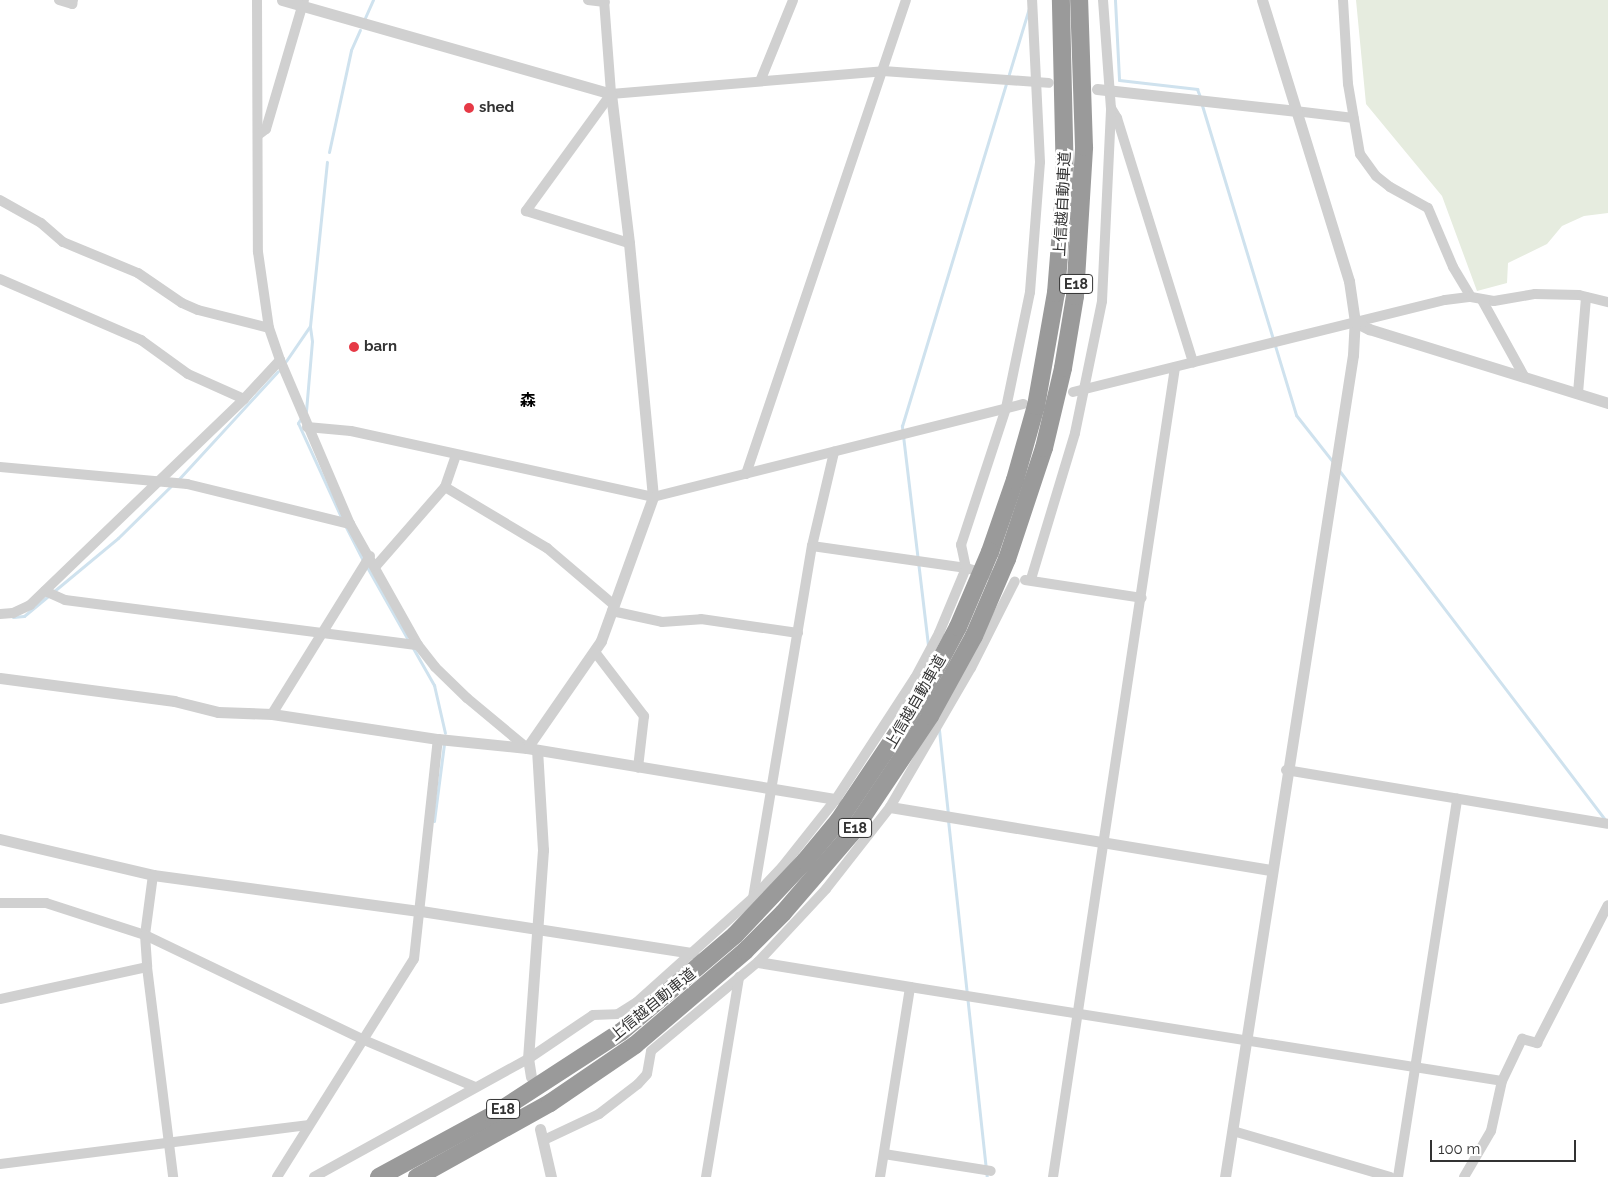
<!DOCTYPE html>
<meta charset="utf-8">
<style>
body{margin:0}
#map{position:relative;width:1608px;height:1177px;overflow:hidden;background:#fff;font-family:Raleway,"Noto Sans JP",sans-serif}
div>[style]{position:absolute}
.green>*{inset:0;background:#e6ecdf}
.stream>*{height:3px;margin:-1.5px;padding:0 1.5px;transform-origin:1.5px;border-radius:1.5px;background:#cfe2ee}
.minor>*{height:10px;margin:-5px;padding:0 5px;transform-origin:5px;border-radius:5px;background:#d0d0d0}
.tertiary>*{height:11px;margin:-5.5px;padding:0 5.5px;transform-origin:5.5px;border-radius:5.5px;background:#d0d0d0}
.motorway>*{height:18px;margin:-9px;padding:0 9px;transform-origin:9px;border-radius:9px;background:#9a9a9a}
.motorway-bridge>*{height:18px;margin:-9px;padding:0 9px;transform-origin:9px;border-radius:9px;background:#9a9a9a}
.dots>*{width:14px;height:14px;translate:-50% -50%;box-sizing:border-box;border:2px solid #fff;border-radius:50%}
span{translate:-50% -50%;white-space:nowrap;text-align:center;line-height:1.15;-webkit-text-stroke:5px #fff;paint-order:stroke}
.shield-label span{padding:1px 4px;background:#fff;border:1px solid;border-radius:4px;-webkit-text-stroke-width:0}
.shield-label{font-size:14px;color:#333;font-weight:700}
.poi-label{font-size:15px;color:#333;font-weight:700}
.left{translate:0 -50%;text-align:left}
.street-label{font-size:15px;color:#333}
.neighbourhood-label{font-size:16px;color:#000;font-weight:700}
.scale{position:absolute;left:1430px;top:1140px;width:146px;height:22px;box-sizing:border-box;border:2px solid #333;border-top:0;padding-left:6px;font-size:15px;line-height:18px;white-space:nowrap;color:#333;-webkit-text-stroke:4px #fff;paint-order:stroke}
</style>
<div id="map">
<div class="green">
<div style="clip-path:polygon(1356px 0,1608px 0,1608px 213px,1584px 216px,1562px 226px,1547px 244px,1508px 263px,1507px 283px,1477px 291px,1442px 196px,1366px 104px)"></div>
</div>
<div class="stream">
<div style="left:1115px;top:0;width:80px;rotate:87.1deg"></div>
<div style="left:1119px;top:80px;width:79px;rotate:6.6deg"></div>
<div style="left:1197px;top:89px;width:9px;rotate:69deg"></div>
<div style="left:364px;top:20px;width:22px;rotate:-66deg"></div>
<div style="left:1201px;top:102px;width:327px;rotate:73.1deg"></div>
<div style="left:1296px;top:415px;width:60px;rotate:51.8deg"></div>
<div style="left:329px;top:152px;width:104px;rotate:-77.8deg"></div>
<div style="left:351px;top:50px;width:22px;rotate:-66deg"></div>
<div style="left:286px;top:361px;width:42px;rotate:-55.6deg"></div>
<div style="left:310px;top:326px;width:165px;rotate:-84.1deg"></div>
<div style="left:306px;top:411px;width:70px;rotate:-85.1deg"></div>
<div style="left:312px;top:341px;width:15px;rotate:-98deg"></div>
<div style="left:301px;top:418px;width:6px;rotate:121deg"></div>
<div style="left:298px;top:423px;width:106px;rotate:65.4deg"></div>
<div style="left:1338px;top:469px;width:441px;rotate:52.7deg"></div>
<div style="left:177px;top:481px;width:149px;rotate:-47.4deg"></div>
<div style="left:346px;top:527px;width:39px;rotate:63deg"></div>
<div style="left:367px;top:567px;width:81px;rotate:60.6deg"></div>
<div style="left:13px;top:617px;width:11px;rotate:-5deg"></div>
<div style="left:24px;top:616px;width:122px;rotate:-39.7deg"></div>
<div style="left:118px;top:538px;width:76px;rotate:-44.5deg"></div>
<div style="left:928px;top:645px;width:221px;rotate:-96.8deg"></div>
<div style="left:902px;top:426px;width:436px;rotate:-73.1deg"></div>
<div style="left:413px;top:648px;width:43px;rotate:60.4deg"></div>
<div style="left:434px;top:685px;width:49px;rotate:77.1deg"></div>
<div style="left:939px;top:730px;width:84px;rotate:83.9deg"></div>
<div style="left:948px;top:820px;width:359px;rotate:83.8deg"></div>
<div style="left:434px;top:821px;width:78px;rotate:-82.6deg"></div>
</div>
<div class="minor">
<div style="left:59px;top:0;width:14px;rotate:17deg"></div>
<div style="left:72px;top:4px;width:4px;rotate:-76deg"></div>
<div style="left:257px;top:0;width:252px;rotate:89.8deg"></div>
<div style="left:258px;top:252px;width:77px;rotate:81.8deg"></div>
<div style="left:269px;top:328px;width:34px;rotate:71deg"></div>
<div style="left:280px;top:360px;width:178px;rotate:66.9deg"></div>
<div style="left:350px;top:524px;width:139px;rotate:60.7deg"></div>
<div style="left:418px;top:645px;width:28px;rotate:52deg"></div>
<div style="left:435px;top:667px;width:45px;rotate:44.1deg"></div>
<div style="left:467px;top:698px;width:78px;rotate:39.8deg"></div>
<div style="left:588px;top:0;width:17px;rotate:7deg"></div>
<div style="left:604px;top:0;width:94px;rotate:85.7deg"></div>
<div style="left:611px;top:94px;width:145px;rotate:126deg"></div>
<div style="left:526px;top:211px;width:108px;rotate:17.3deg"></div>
<div style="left:1103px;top:0;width:108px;rotate:85.8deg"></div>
<div style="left:1111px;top:108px;width:12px;rotate:59deg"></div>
<div style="left:1117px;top:118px;width:256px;rotate:72.7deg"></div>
<div style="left:1343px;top:0;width:84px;rotate:86.6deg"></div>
<div style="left:1348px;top:84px;width:71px;rotate:80.3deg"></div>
<div style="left:1360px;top:154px;width:27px;rotate:54deg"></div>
<div style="left:1376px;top:176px;width:18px;rotate:38deg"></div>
<div style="left:1390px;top:187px;width:43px;rotate:28.9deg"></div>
<div style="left:1428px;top:208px;width:64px;rotate:67deg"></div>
<div style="left:1453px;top:267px;width:35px;rotate:59deg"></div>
<div style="left:761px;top:79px;width:85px;rotate:-67.9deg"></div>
<div style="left:611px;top:94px;width:273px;rotate:-4.8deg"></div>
<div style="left:883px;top:71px;width:166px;rotate:4.1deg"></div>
<div style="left:1295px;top:111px;width:59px;rotate:6.8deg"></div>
<div style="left:258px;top:135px;width:10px;rotate:-37deg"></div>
<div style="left:266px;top:129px;width:134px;rotate:-73.6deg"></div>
<div style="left:0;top:200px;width:47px;rotate:29.3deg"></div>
<div style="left:41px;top:223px;width:29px;rotate:41deg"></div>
<div style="left:63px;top:242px;width:81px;rotate:22.5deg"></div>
<div style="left:138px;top:273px;width:53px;rotate:34.3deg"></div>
<div style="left:182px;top:303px;width:17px;rotate:24deg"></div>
<div style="left:198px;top:310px;width:73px;rotate:14.2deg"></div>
<div style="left:0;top:279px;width:154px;rotate:23.4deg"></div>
<div style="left:141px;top:340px;width:58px;rotate:35.9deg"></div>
<div style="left:188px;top:374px;width:61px;rotate:24.1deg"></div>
<div style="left:244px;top:399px;width:53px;rotate:-47.3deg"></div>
<div style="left:1482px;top:300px;width:87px;rotate:61.1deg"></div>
<div style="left:1073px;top:392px;width:383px;rotate:-13.9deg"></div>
<div style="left:1445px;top:300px;width:26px;rotate:-7deg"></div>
<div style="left:1471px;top:297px;width:23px;rotate:10deg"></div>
<div style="left:1494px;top:301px;width:42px;rotate:-9.7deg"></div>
<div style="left:1535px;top:294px;width:44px;rotate:1.3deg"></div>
<div style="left:1579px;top:295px;width:30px;rotate:14deg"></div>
<div style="left:1578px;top:393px;width:96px;rotate:-85.2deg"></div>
<div style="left:307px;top:427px;width:44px;rotate:5.2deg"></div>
<div style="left:351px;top:431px;width:309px;rotate:12.3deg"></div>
<div style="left:653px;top:497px;width:382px;rotate:-14.1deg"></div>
<div style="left:0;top:467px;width:188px;rotate:5.2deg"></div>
<div style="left:187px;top:484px;width:168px;rotate:13.8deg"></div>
<div style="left:746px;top:474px;width:500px;rotate:-71.35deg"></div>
<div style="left:445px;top:487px;width:119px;rotate:30.9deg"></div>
<div style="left:547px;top:548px;width:88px;rotate:40.4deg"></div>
<div style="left:812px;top:546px;width:156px;rotate:8.1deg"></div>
<div style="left:966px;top:568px;width:38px;rotate:15deg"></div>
<div style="left:376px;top:566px;width:105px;rotate:-48.9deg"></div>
<div style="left:445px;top:487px;width:34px;rotate:-71deg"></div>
<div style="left:1031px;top:579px;width:152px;rotate:-73.2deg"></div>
<div style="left:1075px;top:433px;width:135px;rotate:-78.4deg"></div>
<div style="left:1102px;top:301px;width:193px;rotate:-87.3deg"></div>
<div style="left:1025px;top:580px;width:118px;rotate:8.7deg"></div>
<div style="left:45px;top:591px;width:22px;rotate:24deg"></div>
<div style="left:65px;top:600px;width:356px;rotate:7.3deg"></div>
<div style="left:612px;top:611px;width:51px;rotate:12.4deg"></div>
<div style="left:662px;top:622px;width:39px;rotate:-4deg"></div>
<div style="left:701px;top:619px;width:98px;rotate:8.2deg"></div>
<div style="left:0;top:614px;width:13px;rotate:-4deg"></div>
<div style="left:13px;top:613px;width:19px;rotate:-25deg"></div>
<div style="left:30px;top:605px;width:297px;rotate:-43.9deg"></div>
<div style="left:595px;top:652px;width:81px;rotate:52.6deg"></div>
<div style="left:644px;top:716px;width:52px;rotate:96.6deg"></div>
<div style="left:272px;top:714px;width:186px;rotate:-58.2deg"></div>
<div style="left:1286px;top:770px;width:326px;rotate:9.5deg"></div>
<div style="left:153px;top:875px;width:61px;rotate:97.6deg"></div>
<div style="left:145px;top:935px;width:32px;rotate:86deg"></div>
<div style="left:147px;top:967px;width:212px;rotate:82.9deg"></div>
<div style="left:753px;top:898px;width:357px;rotate:-80.5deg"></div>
<div style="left:812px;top:546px;width:97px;rotate:-76.8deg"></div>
<div style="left:0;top:903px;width:46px"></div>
<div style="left:46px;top:903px;width:104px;rotate:17.9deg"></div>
<div style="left:145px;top:935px;width:243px;rotate:25.6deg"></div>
<div style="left:364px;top:1040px;width:121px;rotate:22.9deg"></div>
<div style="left:0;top:999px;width:150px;rotate:-12.3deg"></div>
<div style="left:1233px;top:1131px;width:164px;rotate:16.3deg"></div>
<div style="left:544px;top:1140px;width:61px;rotate:-25.3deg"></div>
<div style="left:599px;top:1114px;width:49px;rotate:-37.6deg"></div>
<div style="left:638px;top:1084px;width:13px;rotate:-48deg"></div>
<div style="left:647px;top:1074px;width:23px;rotate:-80deg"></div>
<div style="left:651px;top:1051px;width:139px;rotate:-39.8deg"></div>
<div style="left:758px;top:962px;width:100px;rotate:-47deg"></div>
<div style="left:826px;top:889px;width:104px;rotate:-52deg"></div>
<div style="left:890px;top:807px;width:161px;rotate:-59.8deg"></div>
<div style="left:971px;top:668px;width:97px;rotate:-63.2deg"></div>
<div style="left:884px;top:1154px;width:108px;rotate:9deg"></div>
<div style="left:0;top:1164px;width:310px;rotate:-7.2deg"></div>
<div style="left:277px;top:1177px;width:257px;rotate:-57.9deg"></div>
<div style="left:414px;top:959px;width:221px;rotate:-83.8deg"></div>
<div style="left:314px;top:1177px;width:244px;rotate:-28.9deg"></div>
<div style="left:528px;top:1059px;width:78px;rotate:-34.1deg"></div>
<div style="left:593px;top:1015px;width:25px;rotate:-2deg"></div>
<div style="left:618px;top:1014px;width:22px;rotate:-32deg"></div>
<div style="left:637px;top:1002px;width:156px;rotate:-41.9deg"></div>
<div style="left:753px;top:898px;width:42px;rotate:-46.9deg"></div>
<div style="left:782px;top:867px;width:87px;rotate:-51.5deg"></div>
<div style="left:836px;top:799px;width:145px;rotate:-56.9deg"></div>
<div style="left:915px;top:678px;width:51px;rotate:-61.9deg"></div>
<div style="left:939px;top:633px;width:70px;rotate:-67.4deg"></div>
<div style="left:966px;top:568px;width:24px;rotate:-102deg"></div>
<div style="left:961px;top:545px;width:144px;rotate:-71.8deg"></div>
<div style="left:1006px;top:408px;width:118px;rotate:-78.3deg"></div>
<div style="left:1030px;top:292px;width:130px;rotate:-85.6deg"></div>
<div style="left:1040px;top:162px;width:162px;rotate:-92.8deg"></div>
<div style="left:706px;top:1177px;width:203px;rotate:-80.6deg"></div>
<div style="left:880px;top:1177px;width:192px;rotate:-81deg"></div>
<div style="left:910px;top:987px;width:599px;rotate:9.02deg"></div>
<div style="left:1053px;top:1177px;width:819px;rotate:-81.43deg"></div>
<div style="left:1398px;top:1177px;width:383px;rotate:-81.1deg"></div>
<div style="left:1464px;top:1177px;width:53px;rotate:-59.6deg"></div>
<div style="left:1491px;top:1131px;width:51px;rotate:-77.6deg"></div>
<div style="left:1502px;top:1081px;width:47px;rotate:-64.5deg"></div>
<div style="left:1522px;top:1039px;width:16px;rotate:15deg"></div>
<div style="left:1537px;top:1043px;width:155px;rotate:-62.8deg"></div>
</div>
<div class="tertiary">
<div style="left:282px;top:0;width:342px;rotate:15.9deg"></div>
<div style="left:611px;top:94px;width:150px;rotate:83.1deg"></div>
<div style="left:629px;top:243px;width:255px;rotate:84.6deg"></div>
<div style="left:653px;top:497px;width:153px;rotate:109.9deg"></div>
<div style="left:601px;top:641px;width:130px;rotate:124.7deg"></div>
<div style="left:1097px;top:89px;width:199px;rotate:6.3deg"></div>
<div style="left:1355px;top:322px;width:16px;rotate:27deg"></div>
<div style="left:1369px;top:329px;width:250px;rotate:17.2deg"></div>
<div style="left:0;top:678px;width:176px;rotate:7.5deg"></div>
<div style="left:174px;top:701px;width:45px;rotate:14deg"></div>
<div style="left:218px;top:712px;width:54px;rotate:2.1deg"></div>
<div style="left:272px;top:714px;width:168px;rotate:8.6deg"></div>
<div style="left:438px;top:739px;width:89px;rotate:5.8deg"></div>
<div style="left:527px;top:748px;width:313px;rotate:9.4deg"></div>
<div style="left:890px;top:807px;width:387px;rotate:9.4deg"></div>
<div style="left:0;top:839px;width:157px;rotate:13.2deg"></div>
<div style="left:153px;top:875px;width:270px;rotate:7.7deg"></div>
<div style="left:421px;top:911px;width:275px;rotate:8.8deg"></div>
<div style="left:758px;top:962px;width:154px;rotate:9.3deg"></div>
<div style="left:531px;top:1077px;width:18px;rotate:-99deg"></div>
<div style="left:528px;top:1059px;width:210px;rotate:-85.9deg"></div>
<div style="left:543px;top:850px;width:100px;rotate:-93.4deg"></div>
<div style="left:540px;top:1129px;width:49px;rotate:77.1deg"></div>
<div style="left:1225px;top:1177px;width:832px;rotate:-81.15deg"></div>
<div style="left:1353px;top:355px;width:33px;rotate:-87deg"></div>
<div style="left:1355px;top:322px;width:41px;rotate:-98.3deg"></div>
<div style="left:1349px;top:281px;width:294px;rotate:-107.2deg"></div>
</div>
<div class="motorway">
<div style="left:990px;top:552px;width:76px;rotate:-70.9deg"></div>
<div style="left:1015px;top:480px;width:77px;rotate:-74.2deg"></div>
<div style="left:1036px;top:406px;width:115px;rotate:-80deg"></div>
<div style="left:1056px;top:293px;width:111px;rotate:-85.4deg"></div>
<div style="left:1065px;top:182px;width:182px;rotate:-91.3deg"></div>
<div style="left:1007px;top:559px;width:117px;rotate:-71.6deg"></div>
<div style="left:1044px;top:448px;width:82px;rotate:-76.6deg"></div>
<div style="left:1063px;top:368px;width:73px;rotate:-80.5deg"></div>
<div style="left:1075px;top:296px;width:149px;rotate:-86.5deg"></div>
<div style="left:1084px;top:147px;width:147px;rotate:-91.9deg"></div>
<div style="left:379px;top:1177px;width:130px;rotate:-28.5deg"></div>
<div style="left:493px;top:1115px;width:153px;rotate:-33deg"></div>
<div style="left:417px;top:1177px;width:152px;rotate:-29.1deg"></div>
<div style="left:550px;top:1103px;width:103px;rotate:-34.3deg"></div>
</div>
<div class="motorway-bridge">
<div style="left:621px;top:1032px;width:150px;rotate:-40.4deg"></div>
<div style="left:735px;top:935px;width:102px;rotate:-46.6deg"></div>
<div style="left:805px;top:861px;width:53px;rotate:-50.3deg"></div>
<div style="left:839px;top:820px;width:140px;rotate:-56.1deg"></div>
<div style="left:917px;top:704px;width:87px;rotate:-62deg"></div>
<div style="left:958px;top:627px;width:82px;rotate:-66.9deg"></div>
<div style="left:635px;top:1045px;width:145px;rotate:-40.5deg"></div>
<div style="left:745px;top:951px;width:54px;rotate:-45deg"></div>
<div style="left:783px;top:913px;width:104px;rotate:-49.3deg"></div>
<div style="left:851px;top:834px;width:142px;rotate:-56.2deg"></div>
<div style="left:930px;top:716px;width:91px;rotate:-61.2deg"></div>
<div style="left:974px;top:636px;width:84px;rotate:-66.8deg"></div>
</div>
<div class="dots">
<div style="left:469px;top:108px;background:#e63946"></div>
<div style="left:354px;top:347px;background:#e63946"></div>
</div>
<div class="shield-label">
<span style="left:1076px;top:284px">E18</span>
<span style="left:855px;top:828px">E18</span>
<span style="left:503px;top:1109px">E18</span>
</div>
<div class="poi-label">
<span class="left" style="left:479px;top:108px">shed</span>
<span class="left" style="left:364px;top:347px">barn</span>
</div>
<div class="street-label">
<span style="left:1063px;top:204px;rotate:-87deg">上信越自動車道</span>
<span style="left:916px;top:702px;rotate:-60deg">上信越自動車道</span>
<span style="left:653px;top:1005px;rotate:-39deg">上信越自動車道</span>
</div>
<div class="neighbourhood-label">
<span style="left:528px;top:401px">森</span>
</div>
<div class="scale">100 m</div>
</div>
